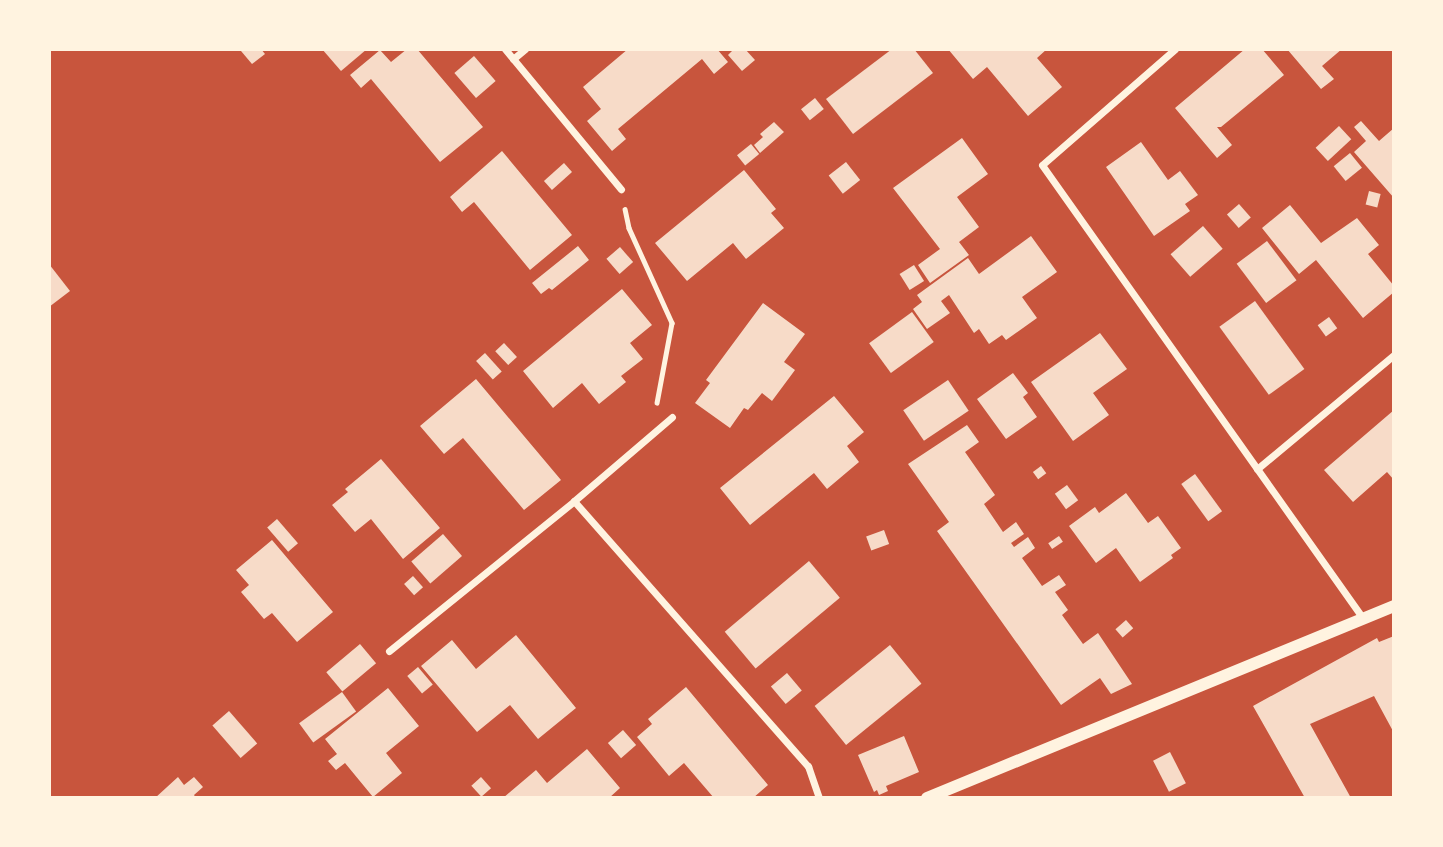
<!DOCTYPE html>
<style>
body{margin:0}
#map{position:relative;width:1443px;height:847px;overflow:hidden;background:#c8553d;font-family:"Public Sans",sans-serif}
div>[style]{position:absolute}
.building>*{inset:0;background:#f7dbc8;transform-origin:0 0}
.path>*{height:4.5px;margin:-2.25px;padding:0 2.25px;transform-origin:2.25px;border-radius:2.25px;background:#fff3e0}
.minor>*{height:7px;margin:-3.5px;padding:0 3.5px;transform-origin:3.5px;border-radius:3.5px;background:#fff3e0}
.tertiary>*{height:12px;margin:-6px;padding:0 6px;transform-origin:6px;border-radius:6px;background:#fff3e0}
span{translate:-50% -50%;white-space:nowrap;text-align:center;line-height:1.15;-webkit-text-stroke:5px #fff3e0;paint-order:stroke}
.frame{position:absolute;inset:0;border:51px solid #fff3e0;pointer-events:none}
</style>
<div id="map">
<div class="building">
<div style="clip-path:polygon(243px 49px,261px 49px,265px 54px,252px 64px,241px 51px)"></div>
<div style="clip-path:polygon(322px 49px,367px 49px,341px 71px)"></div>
<div style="clip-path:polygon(407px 49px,417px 49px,483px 127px,440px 162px,371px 79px,361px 88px,350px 75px,380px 50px,391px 62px)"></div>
<div style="clip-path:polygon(628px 49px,717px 49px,728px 62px,714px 74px,702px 59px,618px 129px,626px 139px,612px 151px,587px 121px,601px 109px,583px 87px)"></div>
<div style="clip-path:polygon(734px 49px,745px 49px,755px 60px,742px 71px,728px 55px)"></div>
<div style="clip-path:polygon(892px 49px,914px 49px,933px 73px,853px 134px,826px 99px)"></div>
<div style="clip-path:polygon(948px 49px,1047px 49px,1037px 58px,1062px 87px,1028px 116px,987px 67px,973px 79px)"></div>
<div style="clip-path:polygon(1245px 49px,1262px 49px,1284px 75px,1221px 127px,1217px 127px,1232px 145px,1217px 158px,1175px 108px)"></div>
<div style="clip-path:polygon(1287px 49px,1342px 49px,1322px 66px,1334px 79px,1321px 89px)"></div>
<div style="left:474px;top:56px;width:33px;height:26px;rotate:49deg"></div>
<div style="left:815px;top:98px;width:14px;height:18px;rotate:51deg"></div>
<div style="clip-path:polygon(1361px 121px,1379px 141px,1394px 128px,1394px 198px,1354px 152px,1366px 141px,1354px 127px)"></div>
<div style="clip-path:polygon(774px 122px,784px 132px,760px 153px,754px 145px,763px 137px,760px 134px)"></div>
<div style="left:1339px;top:126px;width:18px;height:32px;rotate:47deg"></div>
<div style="clip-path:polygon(962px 138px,988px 174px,957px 197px,979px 227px,959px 242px,969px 255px,930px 283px,918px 265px,940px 249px,893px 188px)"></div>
<div style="clip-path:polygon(1141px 142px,1168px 180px,1180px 171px,1198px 195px,1185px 204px,1190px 211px,1154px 236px,1106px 167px)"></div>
<div style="left:751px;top:144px;width:13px;height:18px;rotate:51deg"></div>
<div style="clip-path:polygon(502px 151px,572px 235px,530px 270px,474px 202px,462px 212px,450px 197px)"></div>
<div style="left:1350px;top:153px;width:19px;height:21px;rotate:51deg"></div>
<div style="left:846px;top:162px;width:23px;height:22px;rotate:52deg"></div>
<div style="left:564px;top:163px;width:12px;height:27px;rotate:48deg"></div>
<div style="clip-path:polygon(744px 170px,776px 209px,771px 213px,784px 228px,746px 259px,733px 243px,687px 281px,655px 243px)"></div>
<div style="left:1369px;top:191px;width:12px;height:14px;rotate:14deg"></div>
<div style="left:1239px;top:204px;width:18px;height:16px;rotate:49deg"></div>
<div style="clip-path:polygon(1290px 205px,1321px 243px,1357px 218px,1379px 245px,1368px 254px,1394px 286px,1394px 292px,1363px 318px,1316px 260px,1299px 274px,1262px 228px)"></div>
<div style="left:1203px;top:226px;width:30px;height:43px;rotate:49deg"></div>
<div style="clip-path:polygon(1031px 236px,1057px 272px,1022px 297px,1037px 318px,1006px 340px,1002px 335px,989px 344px,979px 329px,974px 333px,949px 295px,941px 301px,950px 313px,927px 329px,913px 309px,922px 302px,917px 295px,968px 258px,979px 274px)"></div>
<div style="left:1267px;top:241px;width:49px;height:38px;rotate:53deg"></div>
<div style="clip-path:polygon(578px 246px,589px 260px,552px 290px,549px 288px,541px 294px,532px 283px)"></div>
<div style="left:620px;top:247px;width:20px;height:18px;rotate:49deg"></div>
<div style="clip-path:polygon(49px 264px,70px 291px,49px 307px)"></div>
<div style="left:914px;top:265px;width:19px;height:17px;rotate:58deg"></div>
<div style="clip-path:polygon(622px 289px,652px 325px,630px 343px,643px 359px,621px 376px,626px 382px,599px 404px,582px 383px,553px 408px,523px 371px)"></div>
<div style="left:1255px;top:301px;width:84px;height:44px;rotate:54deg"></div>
<div style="clip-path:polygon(763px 303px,805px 334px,784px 362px,795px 370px,772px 401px,762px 393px,748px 410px,744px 408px,730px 428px,695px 403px,710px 383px,706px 380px)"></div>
<div style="left:912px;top:312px;width:37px;height:53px;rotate:54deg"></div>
<div style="left:1329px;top:317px;width:14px;height:14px;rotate:54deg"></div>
<div style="clip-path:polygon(1100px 333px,1127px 369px,1093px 393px,1109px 415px,1073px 441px,1031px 382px)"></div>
<div style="left:504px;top:343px;width:19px;height:12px;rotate:47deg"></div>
<div style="left:485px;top:353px;width:25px;height:12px;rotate:48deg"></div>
<div style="clip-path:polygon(1013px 373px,1028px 393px,1023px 397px,1037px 417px,1006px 439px,977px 399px)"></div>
<div style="clip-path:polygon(476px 379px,561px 480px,524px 510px,463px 438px,444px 454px,420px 426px)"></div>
<div style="left:948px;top:380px;width:37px;height:54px;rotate:56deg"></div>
<div style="clip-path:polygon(834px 396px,864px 432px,847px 446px,859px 462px,827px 489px,814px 473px,750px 525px,720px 488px)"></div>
<div style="clip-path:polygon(1394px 410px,1394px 480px,1387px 472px,1353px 502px,1324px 470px)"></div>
<div style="clip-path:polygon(967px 425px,979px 442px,965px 452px,995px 495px,984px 504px,1003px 532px,1016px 522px,1024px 534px,1011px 543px,1014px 547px,1028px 537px,1035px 548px,1022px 558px,1042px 586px,1059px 575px,1066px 585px,1055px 592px,1068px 610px,1062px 615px,1083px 644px,1098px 633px,1132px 684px,1111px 694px,1100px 678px,1061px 705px,937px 531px,949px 522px,908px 464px)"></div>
<div style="clip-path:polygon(381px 459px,440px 528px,403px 559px,371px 519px,355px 532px,332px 505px,348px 492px,345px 489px)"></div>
<div style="left:1041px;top:466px;width:9px;height:10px;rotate:54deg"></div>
<div style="left:1195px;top:474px;width:46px;height:17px;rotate:54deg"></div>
<div style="left:1067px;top:485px;width:19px;height:15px;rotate:54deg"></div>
<div style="clip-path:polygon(1126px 493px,1148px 523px,1158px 516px,1181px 548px,1171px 555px,1173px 558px,1140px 582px,1116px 548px,1096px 563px,1069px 526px,1095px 507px,1099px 513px)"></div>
<div style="left:277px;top:519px;width:32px;height:13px;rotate:49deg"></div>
<div style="left:884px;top:530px;width:15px;height:19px;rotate:70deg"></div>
<div style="left:443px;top:534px;width:29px;height:42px;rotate:49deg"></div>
<div style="left:1059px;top:536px;width:7px;height:13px;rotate:56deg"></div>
<div style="clip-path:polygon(272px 540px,333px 612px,297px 642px,272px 613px,264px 619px,241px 592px,249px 585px,236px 570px)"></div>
<div style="left:809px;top:561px;width:48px;height:110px;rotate:50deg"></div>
<div style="left:413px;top:576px;width:15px;height:12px;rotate:48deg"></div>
<div style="left:1126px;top:620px;width:11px;height:14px;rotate:49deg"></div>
<div style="clip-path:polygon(516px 635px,576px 708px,538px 739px,510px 705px,477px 732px,421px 666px,452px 640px,476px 669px)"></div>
<div style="clip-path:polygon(1394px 636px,1394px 733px,1374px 696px,1310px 724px,1351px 798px,1305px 798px,1253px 706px,1377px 638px,1379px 642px)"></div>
<div style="left:360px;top:644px;width:25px;height:44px;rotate:50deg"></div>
<div style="left:890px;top:645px;width:50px;height:97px;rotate:51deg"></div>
<div style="left:418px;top:667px;width:23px;height:14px;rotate:50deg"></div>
<div style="left:787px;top:673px;width:23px;height:21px;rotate:50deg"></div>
<div style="clip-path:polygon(686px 687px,768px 785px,753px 798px,714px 798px,684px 763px,669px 776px,637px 737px,652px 724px,648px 719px)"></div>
<div style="clip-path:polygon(388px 688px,419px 726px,386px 753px,402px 773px,373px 797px,345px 763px,336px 770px,328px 761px,337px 754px,325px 739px)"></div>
<div style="left:342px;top:692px;width:24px;height:53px;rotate:54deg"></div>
<div style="left:229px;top:711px;width:43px;height:22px;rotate:49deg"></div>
<div style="left:623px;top:730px;width:20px;height:20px;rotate:49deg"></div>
<div style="clip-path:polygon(904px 736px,919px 772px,886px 786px,888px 791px,879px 795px,877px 790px,874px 792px,858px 755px)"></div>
<div style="clip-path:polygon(587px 749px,620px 788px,609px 798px,503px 798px,536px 770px,547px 783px)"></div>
<div style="left:1170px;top:752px;width:35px;height:19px;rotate:63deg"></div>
<div style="clip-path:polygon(178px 777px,184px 785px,194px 777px,203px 787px,194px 795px,196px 798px,155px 798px)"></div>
<div style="left:481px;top:777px;width:15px;height:13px;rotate:48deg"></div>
</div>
<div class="path">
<div style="left:625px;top:209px;width:19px;rotate:78deg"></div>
<div style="left:629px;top:228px;width:104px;rotate:65.6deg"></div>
<div style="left:672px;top:323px;width:81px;rotate:100.6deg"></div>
</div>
<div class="minor">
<div style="left:505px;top:49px;width:182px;rotate:50.4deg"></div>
<div style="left:1175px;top:49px;width:176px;rotate:138.9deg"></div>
<div style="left:1042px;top:165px;width:554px;rotate:54.7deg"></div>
<div style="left:513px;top:59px;width:16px;rotate:-40deg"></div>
<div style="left:1257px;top:469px;width:178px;rotate:-39.8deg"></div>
<div style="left:574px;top:501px;width:354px;rotate:48.6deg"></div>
<div style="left:808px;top:766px;width:34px;rotate:71deg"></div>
<div style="left:389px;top:651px;width:238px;rotate:-39deg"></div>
<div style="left:574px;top:501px;width:129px;rotate:-40.6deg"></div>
</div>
<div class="tertiary">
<div style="left:927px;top:798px;width:505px;rotate:-22.35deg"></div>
</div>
<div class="frame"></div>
</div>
